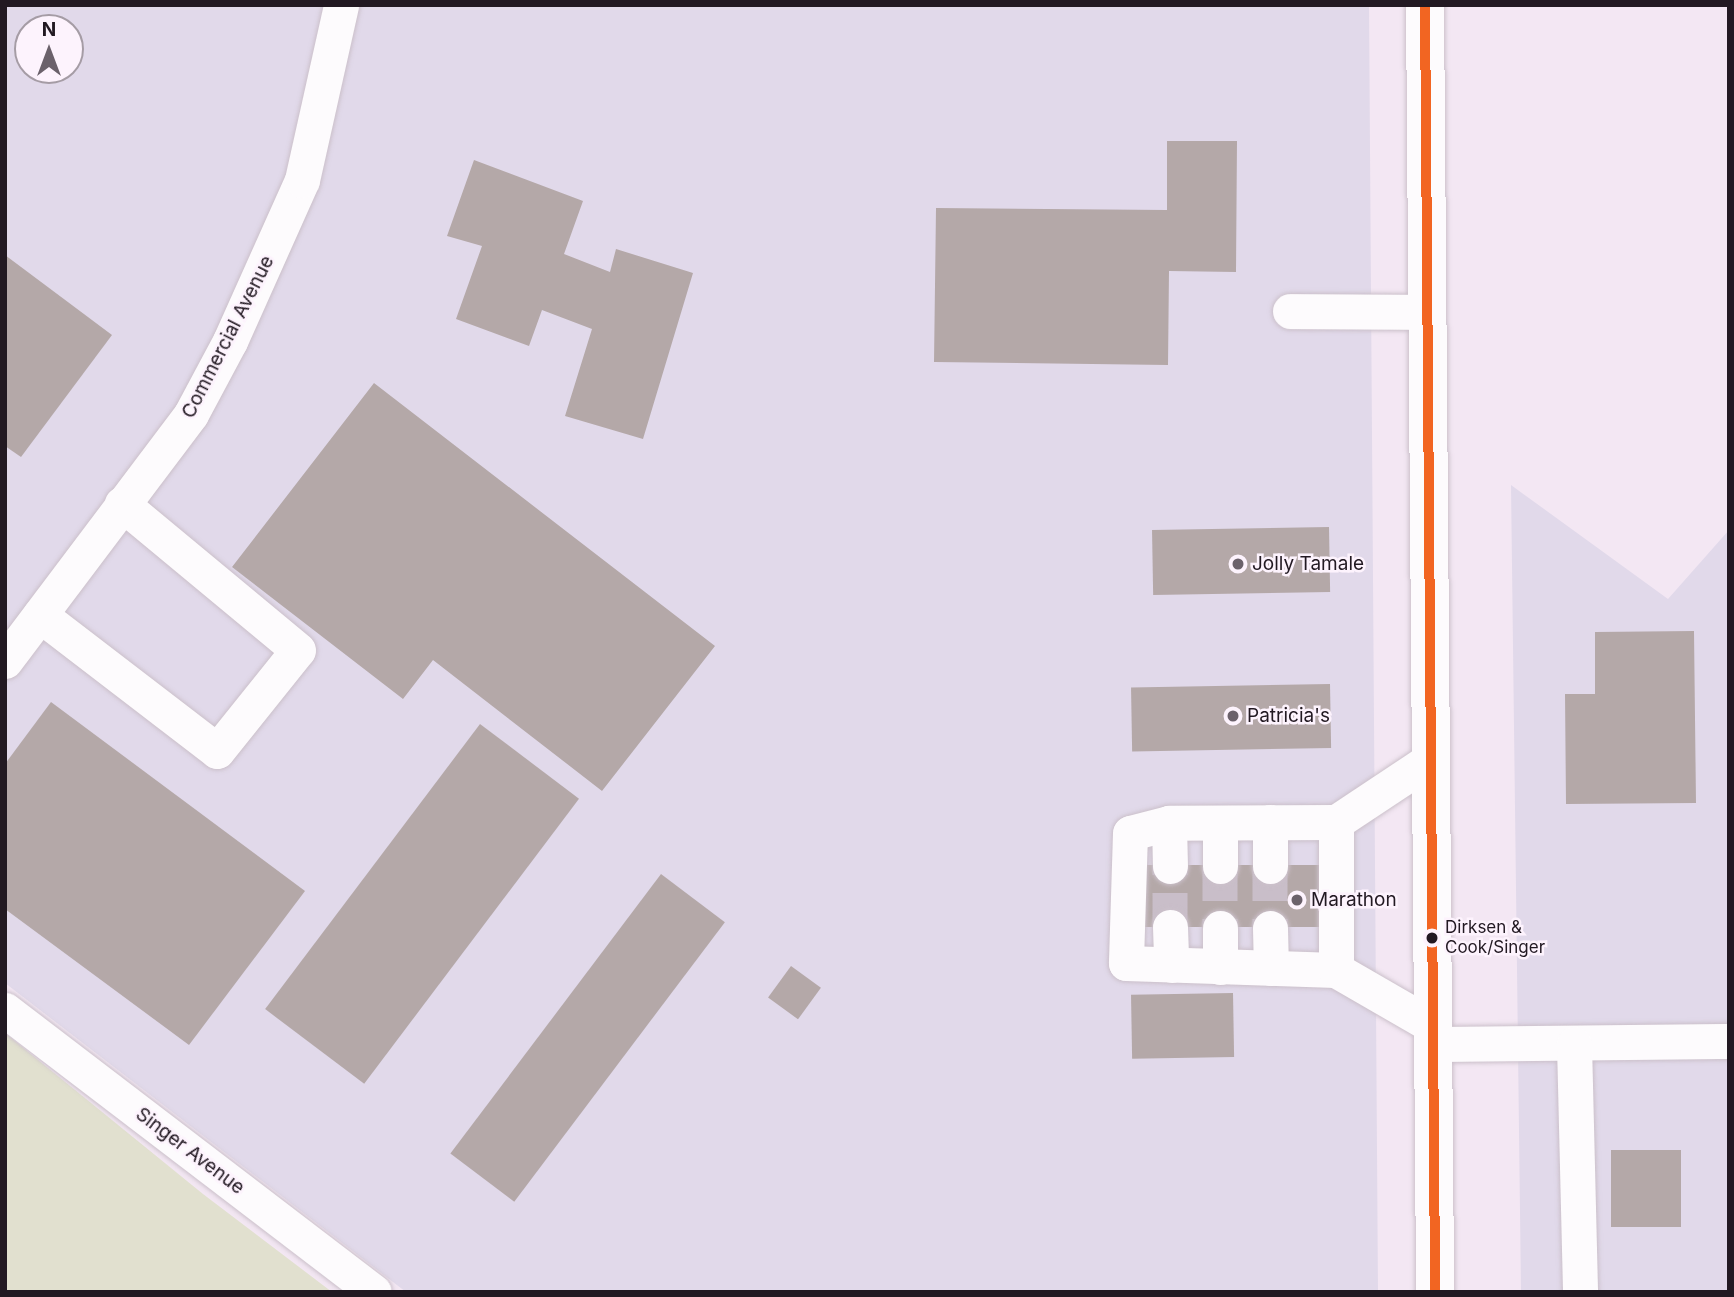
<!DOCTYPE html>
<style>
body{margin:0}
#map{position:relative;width:1734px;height:1297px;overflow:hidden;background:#f3e7f3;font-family:Inter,sans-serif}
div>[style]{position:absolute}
.commercial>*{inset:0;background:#e1d9ea}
.green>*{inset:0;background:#e1e0cf}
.building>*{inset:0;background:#b4a8a8;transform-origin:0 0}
.minor-tunnel>*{height:35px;margin-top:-17.5px;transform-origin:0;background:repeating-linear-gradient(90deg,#c9bec9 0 35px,transparent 0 53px)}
.roads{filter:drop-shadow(0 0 2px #cbc0ca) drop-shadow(0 0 2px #cbc0ca)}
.minor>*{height:35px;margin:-17.5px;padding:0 17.5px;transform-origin:17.5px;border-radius:17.5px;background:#fdfbfd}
.major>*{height:38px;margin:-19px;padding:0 19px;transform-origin:19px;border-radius:19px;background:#fdfbfd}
.bus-1>*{height:10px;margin:-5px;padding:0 5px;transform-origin:5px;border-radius:5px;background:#f26522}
.dots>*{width:19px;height:19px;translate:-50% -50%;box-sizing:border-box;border:4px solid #fdf3fd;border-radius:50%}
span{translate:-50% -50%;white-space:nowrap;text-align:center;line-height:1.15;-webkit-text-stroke:5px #fdf3fd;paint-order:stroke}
.bus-label{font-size:17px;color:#221922}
.left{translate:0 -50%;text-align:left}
.street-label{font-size:19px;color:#221922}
.poi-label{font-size:19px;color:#221922}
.frame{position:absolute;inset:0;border:7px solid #221922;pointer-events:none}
.north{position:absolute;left:14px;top:14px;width:70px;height:70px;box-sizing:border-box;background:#fdf3fd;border:2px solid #a59ca5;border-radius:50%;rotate:0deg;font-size:19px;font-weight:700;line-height:28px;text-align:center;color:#221922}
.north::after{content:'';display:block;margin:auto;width:24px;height:32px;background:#6b616b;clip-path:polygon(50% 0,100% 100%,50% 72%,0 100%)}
</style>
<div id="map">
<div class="commercial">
<div style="clip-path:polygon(evenodd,5px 5px,1369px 5px,1378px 1292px,406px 1292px,5px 983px,5px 5px,28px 28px,70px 28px,70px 70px,28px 70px,28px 28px)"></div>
<div style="clip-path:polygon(1511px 485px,1668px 599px,1729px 530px,1729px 1292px,1521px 1292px)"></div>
</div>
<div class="green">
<div style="clip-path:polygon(5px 1033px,203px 1194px,332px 1292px,5px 1292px)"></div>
</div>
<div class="building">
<div style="clip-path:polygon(1167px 141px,1237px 141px,1236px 272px,1169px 271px,1168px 365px,934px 362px,936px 208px,1167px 210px)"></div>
<div style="clip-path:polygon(474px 160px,583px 201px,564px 254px,610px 272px,616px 249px,693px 273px,643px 439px,565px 416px,592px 329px,542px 310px,529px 346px,456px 319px,482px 246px,447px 236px)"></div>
<div style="clip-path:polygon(5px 255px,112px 335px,21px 457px,5px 446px)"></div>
<div style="clip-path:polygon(374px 383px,715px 646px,602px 791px,433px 660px,403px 699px,232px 567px)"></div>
<div style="left:1329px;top:527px;width:65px;height:177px;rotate:89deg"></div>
<div style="clip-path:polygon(1694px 631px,1696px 803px,1566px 804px,1565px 694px,1595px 694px,1595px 632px)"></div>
<div style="left:1330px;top:684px;width:64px;height:199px;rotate:89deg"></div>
<div style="clip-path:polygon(51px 702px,305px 891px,189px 1045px,5px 909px,5px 764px)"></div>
<div style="left:480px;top:724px;width:124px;height:357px;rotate:37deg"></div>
<div style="left:1141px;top:865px;width:185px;height:62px"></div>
<div style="left:661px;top:874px;width:80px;height:350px;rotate:37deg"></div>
<div style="left:791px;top:966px;width:37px;height:39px;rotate:36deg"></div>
<div style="left:1233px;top:993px;width:64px;height:102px;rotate:89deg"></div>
<div style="left:1611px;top:1150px;width:70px;height:77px"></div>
</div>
<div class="minor-tunnel">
<div style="left:1220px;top:866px;width:62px;rotate:90deg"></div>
<div style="left:1270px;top:866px;width:62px;rotate:90deg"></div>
<div style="left:1170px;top:927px;width:61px;rotate:-90deg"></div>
</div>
<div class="roads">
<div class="minor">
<div style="left:1290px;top:311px;width:136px;rotate:0.4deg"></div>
<div style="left:40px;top:615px;width:223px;rotate:37.5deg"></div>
<div style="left:217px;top:751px;width:129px;rotate:-51.3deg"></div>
<div style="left:298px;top:650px;width:229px;rotate:-140.3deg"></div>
<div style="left:5px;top:661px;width:309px;rotate:-53deg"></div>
<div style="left:191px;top:414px;width:83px;rotate:-61.9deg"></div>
<div style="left:230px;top:341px;width:176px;rotate:-65.9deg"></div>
<div style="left:302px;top:180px;width:179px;rotate:-77.4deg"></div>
<div style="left:1431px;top:759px;width:114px;rotate:146.4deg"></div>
<div style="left:1336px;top:822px;width:167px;rotate:179.7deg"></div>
<div style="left:1169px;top:823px;width:40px;rotate:165.6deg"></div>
<div style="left:1130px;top:833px;width:130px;rotate:91.8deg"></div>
<div style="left:1126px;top:963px;width:210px;rotate:1.9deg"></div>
<div style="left:1336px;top:970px;width:112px;rotate:30deg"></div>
<div style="left:1270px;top:822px;width:44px;rotate:90deg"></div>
<div style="left:1336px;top:822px;width:148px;rotate:90deg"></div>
<div style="left:1169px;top:823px;width:43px;rotate:88.7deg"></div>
<div style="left:1220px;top:823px;width:43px;rotate:90deg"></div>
<div style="left:1170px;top:927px;width:38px;rotate:88deg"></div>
<div style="left:1220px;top:928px;width:39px;rotate:90deg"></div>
<div style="left:1270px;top:928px;width:40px;rotate:88.6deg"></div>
<div style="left:5px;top:1010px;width:464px;rotate:37.4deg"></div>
<div style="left:1433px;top:1044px;width:296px;rotate:-0.6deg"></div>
<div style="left:1574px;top:1044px;width:248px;rotate:88.6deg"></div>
</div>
<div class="major">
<div style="left:1425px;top:5px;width:1287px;rotate:89.55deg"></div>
</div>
</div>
<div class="bus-1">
<div style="left:1425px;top:5px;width:1287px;rotate:89.55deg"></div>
</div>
<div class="dots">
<div style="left:1238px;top:564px;background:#6b616b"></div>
<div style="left:1233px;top:716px;background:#6b616b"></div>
<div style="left:1297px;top:900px;background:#6b616b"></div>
<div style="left:1432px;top:938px;background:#221922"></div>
</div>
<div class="bus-label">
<span class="left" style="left:1445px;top:938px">Dirksen &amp;<br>Cook/Singer</span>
</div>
<div class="street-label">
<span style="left:228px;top:337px;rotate:-63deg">Commercial Avenue</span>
<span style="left:190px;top:1151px;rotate:37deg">Singer Avenue</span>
</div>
<div class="poi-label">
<span class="left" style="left:1252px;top:564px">Jolly Tamale</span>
<span class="left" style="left:1247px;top:716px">Patricia's</span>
<span class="left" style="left:1311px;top:900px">Marathon</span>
</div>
<div class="frame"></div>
<div class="north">N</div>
</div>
